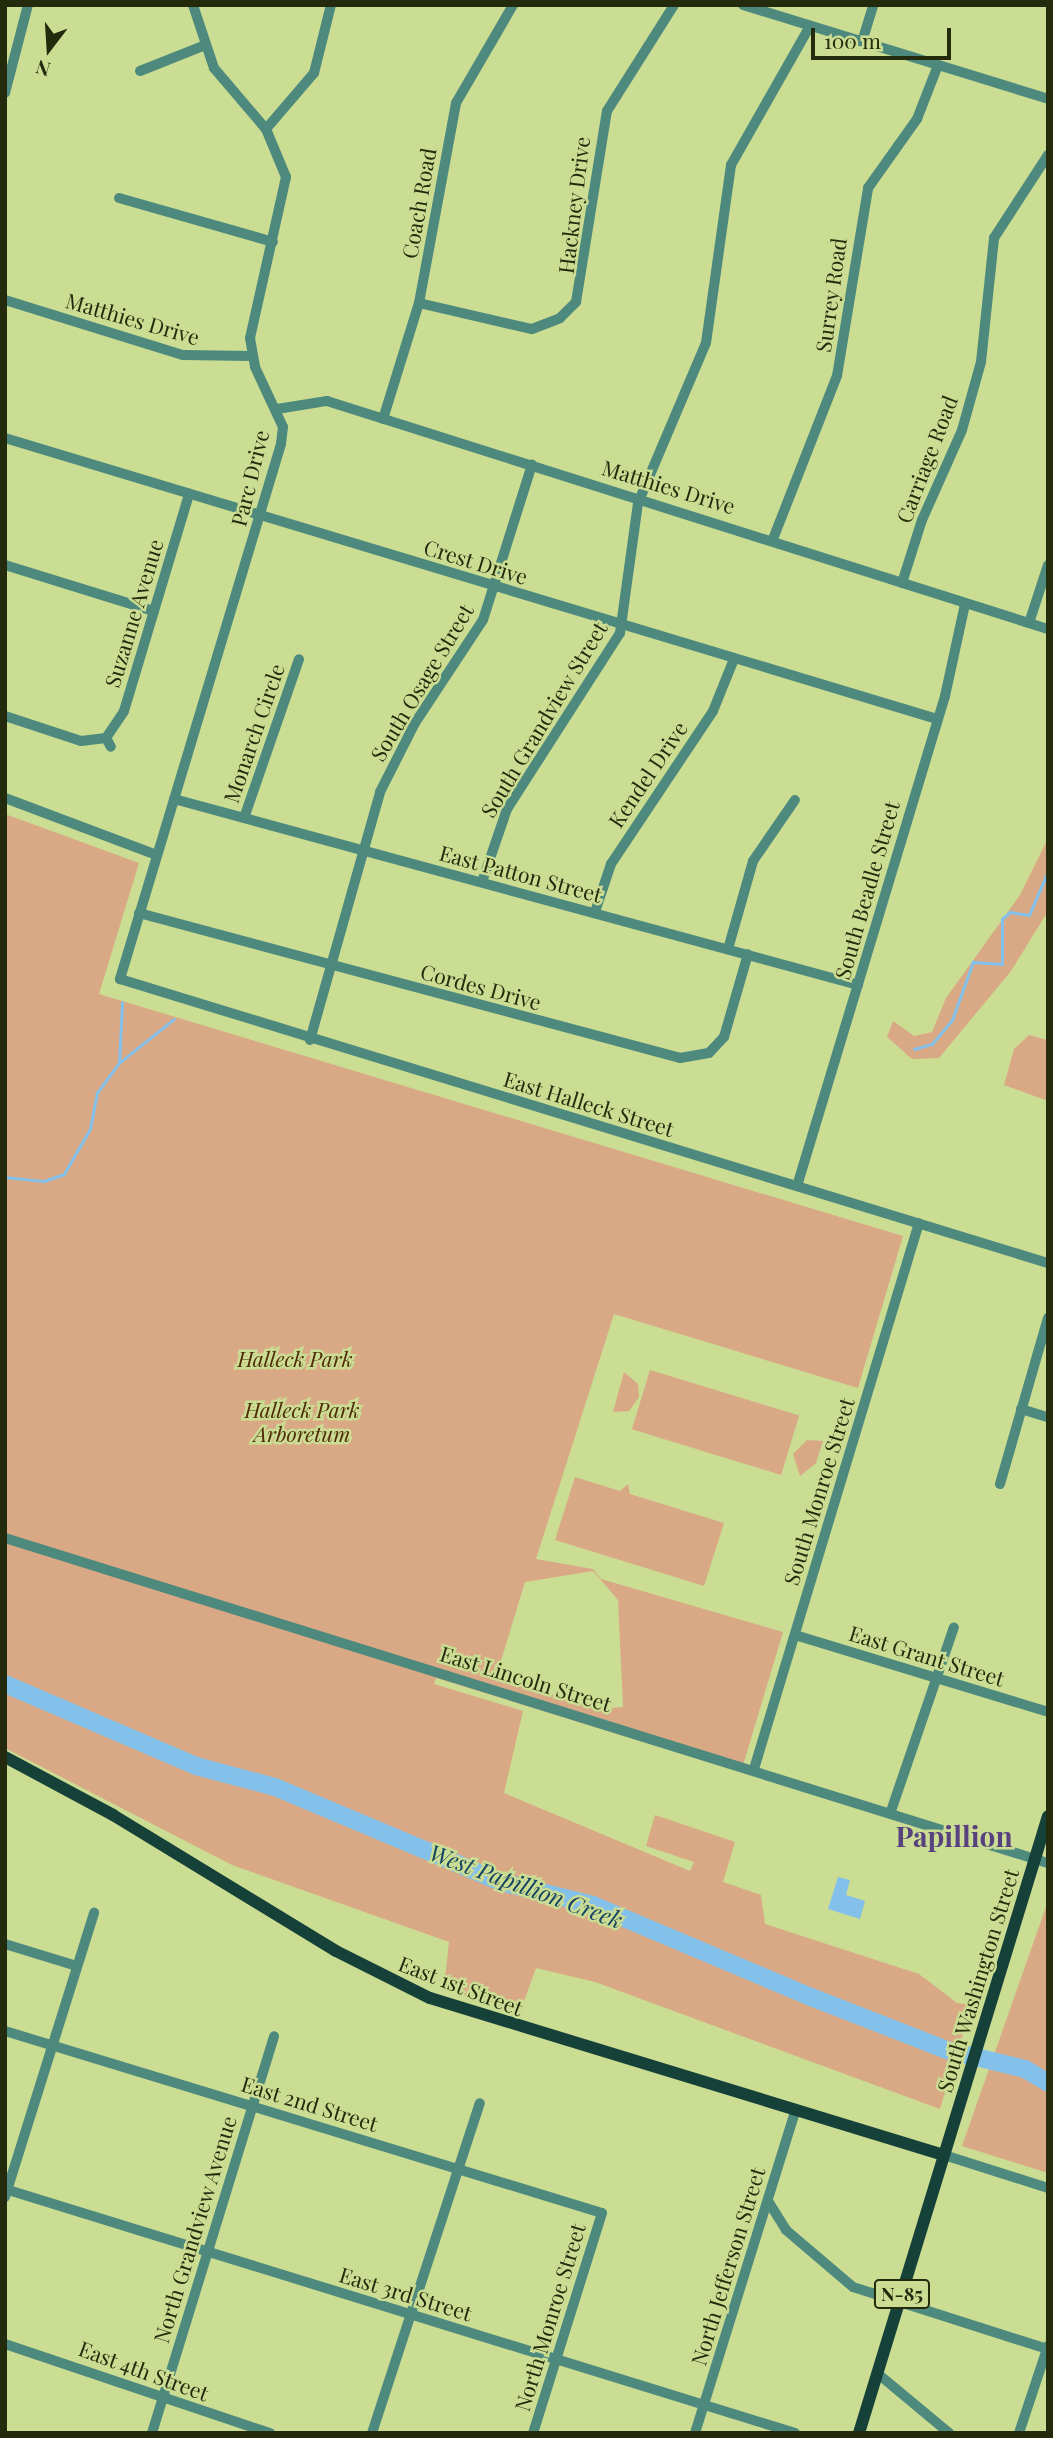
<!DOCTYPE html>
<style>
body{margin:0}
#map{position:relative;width:1053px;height:2438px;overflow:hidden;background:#cbdc93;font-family:"Playfair Display",serif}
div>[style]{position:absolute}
.green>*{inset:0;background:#d9a985;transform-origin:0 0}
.water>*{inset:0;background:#83c1eb}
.stream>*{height:2.5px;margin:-1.25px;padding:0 1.25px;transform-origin:1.25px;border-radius:1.25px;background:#83c1eb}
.river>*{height:18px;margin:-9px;padding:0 9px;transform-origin:9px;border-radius:9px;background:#83c1eb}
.minor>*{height:10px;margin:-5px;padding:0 5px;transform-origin:5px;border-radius:5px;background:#4d8a7d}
.major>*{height:12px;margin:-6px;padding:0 6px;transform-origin:6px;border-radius:6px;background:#154139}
span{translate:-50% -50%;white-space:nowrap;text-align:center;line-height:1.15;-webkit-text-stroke:5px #cbdc93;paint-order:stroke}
.shield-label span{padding:2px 5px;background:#cbdc93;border:2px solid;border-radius:5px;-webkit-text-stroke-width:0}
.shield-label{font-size:19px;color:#242a0c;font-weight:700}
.street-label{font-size:21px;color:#242a0c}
.park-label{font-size:21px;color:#4f2b07;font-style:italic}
.water-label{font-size:23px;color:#144461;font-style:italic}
.district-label{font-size:28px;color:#57417e;font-weight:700}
.frame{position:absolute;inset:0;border:7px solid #242a0c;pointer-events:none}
.north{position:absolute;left:14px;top:14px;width:70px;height:70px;-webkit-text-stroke:5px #cbdc93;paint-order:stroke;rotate:197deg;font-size:19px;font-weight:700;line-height:28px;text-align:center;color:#242a0c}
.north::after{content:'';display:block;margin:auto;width:24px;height:32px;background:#242a0c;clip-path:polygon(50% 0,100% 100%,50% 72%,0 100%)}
.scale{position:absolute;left:811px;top:28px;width:140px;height:32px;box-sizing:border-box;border:4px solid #242a0c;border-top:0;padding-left:9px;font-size:21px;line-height:24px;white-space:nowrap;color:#242a0c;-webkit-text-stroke:5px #cbdc93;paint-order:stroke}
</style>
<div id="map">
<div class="green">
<div style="clip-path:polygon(evenodd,5px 814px,139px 863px,99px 994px,903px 1236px,858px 1388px,614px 1314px,536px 1559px,593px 1569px,601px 1579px,783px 1632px,741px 1772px,436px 1678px,434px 1684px,523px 1711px,504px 1793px,690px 1871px,694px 1862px,646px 1846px,655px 1815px,735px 1842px,723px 1882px,761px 1895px,765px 1924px,919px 1974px,957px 2003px,972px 2005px,940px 2109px,595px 1982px,536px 1968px,519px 2015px,444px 1988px,449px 1942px,232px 1865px,5px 1748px,5px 814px,593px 1571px,618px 1600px,623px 1707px,598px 1709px,496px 1677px,525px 1582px,593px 1571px)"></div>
<div style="clip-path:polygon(1048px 838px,1048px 911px,1011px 971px,939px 1058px,912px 1059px,887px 1037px,893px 1021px,914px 1036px,932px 1032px,946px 998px,1020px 895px)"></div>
<div style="clip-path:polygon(1029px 1035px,1048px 1040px,1048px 1101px,1004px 1085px,1014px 1049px)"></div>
<div style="left:650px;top:1370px;width:156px;height:62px;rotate:17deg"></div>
<div style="clip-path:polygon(624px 1372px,638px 1384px,639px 1397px,629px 1411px,613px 1412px)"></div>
<div style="clip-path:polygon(807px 1440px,823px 1441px,816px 1463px,800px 1476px,793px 1454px)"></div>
<div style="clip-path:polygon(575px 1477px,620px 1491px,628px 1484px,630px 1494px,724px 1523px,704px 1586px,555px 1540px)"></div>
<div style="clip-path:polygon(1048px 1901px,1048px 2173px,962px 2146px)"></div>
</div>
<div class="water">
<div style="clip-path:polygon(838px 1877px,850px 1880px,846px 1895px,865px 1901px,860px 1919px,828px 1909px)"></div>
</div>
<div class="stream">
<div style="left:914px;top:1049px;width:19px;rotate:-16deg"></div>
<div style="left:932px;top:1044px;width:31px;rotate:-50deg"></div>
<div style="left:952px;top:1020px;width:62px;rotate:-70.1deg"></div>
<div style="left:973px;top:962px;width:29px;rotate:4deg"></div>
<div style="left:1002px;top:964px;width:45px;rotate:-90deg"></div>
<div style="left:1002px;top:919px;width:11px;rotate:-41deg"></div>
<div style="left:1010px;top:912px;width:19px;rotate:9deg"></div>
<div style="left:1029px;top:915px;width:48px;rotate:-66.6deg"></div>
<div style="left:119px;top:1063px;width:60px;rotate:-87.1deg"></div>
<div style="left:5px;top:1177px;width:39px;rotate:6deg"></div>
<div style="left:44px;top:1181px;width:21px;rotate:-19deg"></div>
<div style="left:64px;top:1174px;width:52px;rotate:-60deg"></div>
<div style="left:90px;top:1129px;width:37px;rotate:-79deg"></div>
<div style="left:97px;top:1093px;width:37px;rotate:-54deg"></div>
<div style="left:119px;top:1063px;width:70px;rotate:-38.7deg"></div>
</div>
<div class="river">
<div style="left:5px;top:1684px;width:208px;rotate:23.2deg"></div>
<div style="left:196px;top:1766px;width:82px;rotate:14.9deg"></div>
<div style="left:275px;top:1787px;width:245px;rotate:22.8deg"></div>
<div style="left:501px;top:1882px;width:95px;rotate:14deg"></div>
<div style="left:593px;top:1905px;width:237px;rotate:22.9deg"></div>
<div style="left:811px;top:1997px;width:146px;rotate:21.3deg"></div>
<div style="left:947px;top:2050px;width:80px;rotate:13.7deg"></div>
<div style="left:1025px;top:2069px;width:27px;rotate:31deg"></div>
</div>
<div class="minor">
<div style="left:193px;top:5px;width:66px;rotate:71.6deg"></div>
<div style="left:214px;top:68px;width:80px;rotate:49.6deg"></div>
<div style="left:266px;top:129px;width:52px;rotate:67.4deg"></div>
<div style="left:286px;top:177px;width:165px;rotate:102.6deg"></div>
<div style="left:250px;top:338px;width:29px;rotate:80deg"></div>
<div style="left:255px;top:367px;width:66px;rotate:65deg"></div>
<div style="left:283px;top:427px;width:17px;rotate:97deg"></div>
<div style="left:281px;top:444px;width:559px;rotate:106.75deg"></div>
<div style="left:120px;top:979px;width:970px;rotate:17.02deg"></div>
<div style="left:743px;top:5px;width:319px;rotate:17.1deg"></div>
<div style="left:862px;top:42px;width:39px;rotate:-73deg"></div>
<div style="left:140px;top:71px;width:68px;rotate:-21.6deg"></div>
<div style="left:5px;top:93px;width:91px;rotate:-75.4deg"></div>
<div style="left:266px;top:129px;width:74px;rotate:-49.4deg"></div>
<div style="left:314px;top:73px;width:70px;rotate:-76deg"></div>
<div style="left:119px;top:198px;width:160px;rotate:15.9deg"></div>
<div style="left:5px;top:300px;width:186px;rotate:17.2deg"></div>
<div style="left:183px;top:355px;width:68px;rotate:0.8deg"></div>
<div style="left:419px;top:303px;width:116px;rotate:13deg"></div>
<div style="left:532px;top:329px;width:30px;rotate:-21deg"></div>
<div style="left:560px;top:318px;width:23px;rotate:-45deg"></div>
<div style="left:576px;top:302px;width:193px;rotate:-80.8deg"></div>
<div style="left:607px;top:111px;width:125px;rotate:-57.7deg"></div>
<div style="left:277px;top:409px;width:51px;rotate:-9.1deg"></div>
<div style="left:327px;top:401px;width:756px;rotate:17.55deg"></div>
<div style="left:383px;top:419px;width:121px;rotate:-72.8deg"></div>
<div style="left:419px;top:303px;width:203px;rotate:-79.5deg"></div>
<div style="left:456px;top:103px;width:113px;rotate:-59.8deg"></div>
<div style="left:5px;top:438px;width:973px;rotate:16.78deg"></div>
<div style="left:773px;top:539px;width:175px;rotate:-68.6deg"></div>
<div style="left:837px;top:376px;width:191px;rotate:-80.6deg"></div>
<div style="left:868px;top:188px;width:85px;rotate:-54.6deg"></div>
<div style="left:917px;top:119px;width:58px;rotate:-68.7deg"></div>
<div style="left:5px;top:565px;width:156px;rotate:17.2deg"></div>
<div style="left:902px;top:583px;width:66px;rotate:-72.4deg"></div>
<div style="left:922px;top:520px;width:98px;rotate:-66deg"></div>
<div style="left:962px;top:430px;width:71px;rotate:-74.4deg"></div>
<div style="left:981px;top:362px;width:125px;rotate:-84deg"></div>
<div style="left:994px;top:238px;width:99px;rotate:-57deg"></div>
<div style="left:1029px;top:623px;width:61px;rotate:-71.9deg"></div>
<div style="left:5px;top:716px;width:80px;rotate:18.2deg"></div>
<div style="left:81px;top:741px;width:25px;rotate:-7deg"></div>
<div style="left:106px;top:738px;width:32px;rotate:-56deg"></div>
<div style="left:124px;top:711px;width:227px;rotate:-73.3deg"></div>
<div style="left:106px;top:738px;width:10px;rotate:61deg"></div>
<div style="left:5px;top:798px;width:162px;rotate:20.6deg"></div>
<div style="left:174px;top:799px;width:709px;rotate:15.21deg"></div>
<div style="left:244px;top:818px;width:168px;rotate:-70.9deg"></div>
<div style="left:482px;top:882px;width:77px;rotate:-71.1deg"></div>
<div style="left:507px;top:809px;width:209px;rotate:-57.3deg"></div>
<div style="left:620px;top:633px;width:131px;rotate:-82.1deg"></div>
<div style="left:638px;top:503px;width:174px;rotate:-67deg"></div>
<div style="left:706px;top:343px;width:180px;rotate:-82deg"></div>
<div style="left:731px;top:165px;width:160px;rotate:-60.4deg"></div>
<div style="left:595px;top:912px;width:51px;rotate:-71.6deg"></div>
<div style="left:611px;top:864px;width:184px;rotate:-56.3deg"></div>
<div style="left:713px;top:711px;width:56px;rotate:-68deg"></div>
<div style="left:139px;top:913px;width:560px;rotate:15deg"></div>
<div style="left:680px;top:1058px;width:29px;rotate:-10deg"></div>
<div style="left:709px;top:1053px;width:22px;rotate:-47deg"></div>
<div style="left:724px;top:1037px;width:86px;rotate:-73.9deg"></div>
<div style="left:728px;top:949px;width:91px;rotate:-74.1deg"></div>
<div style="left:753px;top:861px;width:74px;rotate:-55.5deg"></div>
<div style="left:310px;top:1040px;width:258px;rotate:-74.2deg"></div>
<div style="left:380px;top:792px;width:77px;rotate:-63.1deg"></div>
<div style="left:415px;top:723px;width:123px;rotate:-56.6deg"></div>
<div style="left:483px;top:620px;width:163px;rotate:-72.5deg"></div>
<div style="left:797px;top:1186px;width:512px;rotate:-73.19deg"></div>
<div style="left:945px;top:696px;width:94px;rotate:-77.7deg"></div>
<div style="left:1021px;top:1409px;width:28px;rotate:17deg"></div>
<div style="left:1000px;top:1484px;width:173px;rotate:-73.9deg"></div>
<div style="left:5px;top:1538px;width:1092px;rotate:17.31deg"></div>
<div style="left:795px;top:1635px;width:264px;rotate:16.9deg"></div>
<div style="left:754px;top:1769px;width:570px;rotate:-73.19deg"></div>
<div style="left:891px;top:1811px;width:194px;rotate:-71.1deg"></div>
<div style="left:5px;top:1944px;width:75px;rotate:17deg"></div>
<div style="left:5px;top:2031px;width:624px;rotate:16.95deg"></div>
<div style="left:602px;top:2213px;width:231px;rotate:107.4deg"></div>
<div style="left:944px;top:2155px;width:109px;rotate:17.6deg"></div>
<div style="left:5px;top:2189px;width:827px;rotate:17.16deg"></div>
<div style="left:5px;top:2197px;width:298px;rotate:-72.6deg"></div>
<div style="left:768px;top:2201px;width:34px;rotate:58deg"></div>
<div style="left:786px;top:2230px;width:88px;rotate:40.4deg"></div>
<div style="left:853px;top:2287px;width:204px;rotate:17.7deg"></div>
<div style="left:5px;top:2344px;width:280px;rotate:18.6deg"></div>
<div style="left:877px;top:2373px;width:94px;rotate:39.8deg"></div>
<div style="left:152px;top:2433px;width:415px;rotate:-72.9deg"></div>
<div style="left:372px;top:2433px;width:347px;rotate:-71.9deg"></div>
<div style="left:695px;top:2433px;width:337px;rotate:-72.7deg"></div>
<div style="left:1019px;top:2433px;width:92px;rotate:-71.6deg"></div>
</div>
<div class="major">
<div style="left:5px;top:1757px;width:123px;rotate:28.2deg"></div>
<div style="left:113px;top:1815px;width:261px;rotate:31.4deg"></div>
<div style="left:336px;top:1951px;width:105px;rotate:26.6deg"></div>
<div style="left:430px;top:1998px;width:537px;rotate:16.99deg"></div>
<div style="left:859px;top:2433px;width:645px;rotate:-72.97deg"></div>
</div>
<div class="shield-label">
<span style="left:902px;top:2294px">N-85</span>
</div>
<div class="street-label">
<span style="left:418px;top:203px;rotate:-80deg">Coach Road</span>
<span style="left:573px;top:205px;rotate:-83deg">Hackney Drive</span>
<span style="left:830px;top:295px;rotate:-82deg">Surrey Road</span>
<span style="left:133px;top:318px;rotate:16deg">Matthies Drive</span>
<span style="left:926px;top:459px;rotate:-69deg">Carriage Road</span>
<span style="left:249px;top:478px;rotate:-76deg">Parc Drive</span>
<span style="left:669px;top:486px;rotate:17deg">Matthies Drive</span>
<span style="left:476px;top:561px;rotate:17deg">Crest Drive</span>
<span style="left:133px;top:613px;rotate:-73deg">Suzanne Avenue</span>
<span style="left:421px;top:682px;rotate:-59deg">South Osage Street</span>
<span style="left:543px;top:719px;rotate:-59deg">South Grandview Street</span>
<span style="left:253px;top:733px;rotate:-71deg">Monarch Circle</span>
<span style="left:647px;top:774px;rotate:-56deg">Kendel Drive</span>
<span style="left:521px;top:873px;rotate:15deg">East Patton Street</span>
<span style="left:866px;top:890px;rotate:-74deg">South Beadle Street</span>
<span style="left:481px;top:986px;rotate:15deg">Cordes Drive</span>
<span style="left:589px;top:1103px;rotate:17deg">East Halleck Street</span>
<span style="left:818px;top:1491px;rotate:-73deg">South Monroe Street</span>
<span style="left:927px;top:1655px;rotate:17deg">East Grant Street</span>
<span style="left:526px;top:1678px;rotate:17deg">East Lincoln Street</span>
<span style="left:977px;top:1980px;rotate:-73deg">South Washington Street</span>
<span style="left:461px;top:1985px;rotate:21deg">East 1st Street</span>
<span style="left:310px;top:2103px;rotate:17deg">East 2nd Street</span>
<span style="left:194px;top:2229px;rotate:-73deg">North Grandview Avenue</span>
<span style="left:727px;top:2266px;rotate:-73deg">North Jefferson Street</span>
<span style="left:406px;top:2293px;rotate:17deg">East 3rd Street</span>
<span style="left:549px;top:2317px;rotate:-73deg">North Monroe Street</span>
<span style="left:144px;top:2370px;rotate:20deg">East 4th Street</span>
</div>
<div class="park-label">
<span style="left:295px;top:1358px">Halleck Park</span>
<span style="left:302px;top:1421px">Halleck Park<br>Arboretum</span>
</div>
<div class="water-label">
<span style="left:526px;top:1886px;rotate:20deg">West Papillion Creek</span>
</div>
<div class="district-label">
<span style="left:954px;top:1836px">Papillion</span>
</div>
<div class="frame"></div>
<div class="north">N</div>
<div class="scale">100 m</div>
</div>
